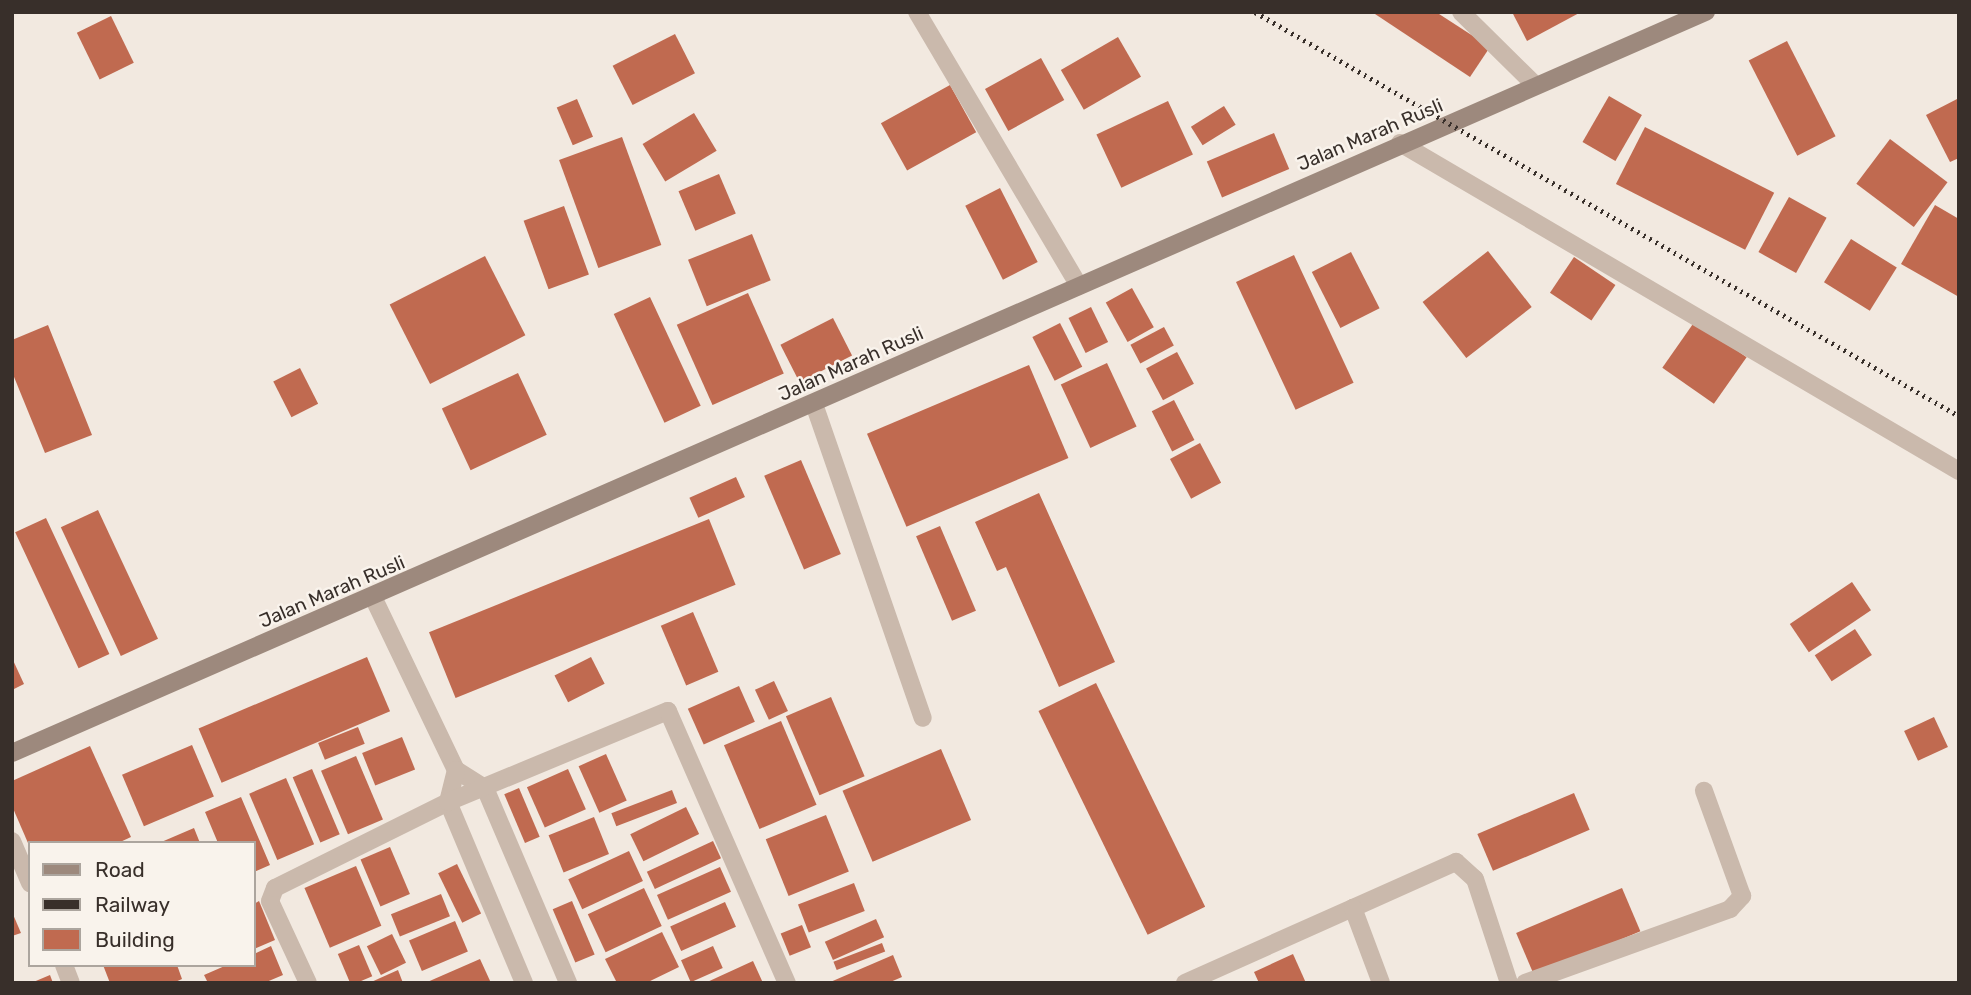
<!DOCTYPE html>
<style>
body{margin:0}
#map{position:relative;width:1971px;height:995px;overflow:hidden;background:#f2e9e0;font-family:Rubik,sans-serif}
div>[style]{position:absolute}
.building>*{inset:0;background:#c06a50;transform-origin:0 0}
.lane>*{height:18px;margin:-9px;padding:0 9px;transform-origin:9px;border-radius:9px;background:#cab9ac}
.street>*{height:18px;margin:-9px;padding:0 9px;transform-origin:9px;border-radius:9px;background:#cab9ac}
.secondary>*{height:18px;margin:-9px;padding:0 9px;transform-origin:9px;border-radius:9px;background:#9d897d}
.rail>*{height:5px;margin-top:-2.5px;transform-origin:0;background:repeating-linear-gradient(90deg,#382f2a 0 2px,transparent 0 7px)}
span{translate:-50% -50%;white-space:nowrap;text-align:center;line-height:1.15;-webkit-text-stroke:5px #f9f3ec;paint-order:stroke}
.street-label{font-size:19px;color:#382f2a}
.frame{position:absolute;inset:0;border:14px solid #382f2a;pointer-events:none}
.legend{position:absolute;left:28px;top:841px;width:228px;height:126px;box-sizing:border-box;background:#f9f3ec;border:2px solid #aca59e;margin:0;padding:9px 12px;list-style:none;font-size:21px;color:#382f2a}
.legend li{display:flex;align-items:center;gap:14px;height:35px}
.legend b{width:35px;border:2px solid #aca59e}
</style>
<div id="map">
<div class="building">
<div style="clip-path:polygon(1372px 12px,1436px 12px,1490px 47px,1470px 77px)"></div>
<div style="clip-path:polygon(1512px 12px,1581px 12px,1527px 41px)"></div>
<div style="left:111px;top:16px;width:52px;height:38px;rotate:64deg"></div>
<div style="left:675px;top:34px;width:44px;height:70px;rotate:63deg"></div>
<div style="left:1118px;top:37px;width:46px;height:66px;rotate:60deg"></div>
<div style="left:1787px;top:41px;width:107px;height:43px;rotate:63deg"></div>
<div style="left:1041px;top:58px;width:48px;height:64px;rotate:61deg"></div>
<div style="left:950px;top:85px;width:54px;height:79px;rotate:61deg"></div>
<div style="left:1609px;top:96px;width:38px;height:53px;rotate:30deg"></div>
<div style="clip-path:polygon(1959px 98px,1959px 158px,1950px 162px,1926px 115px)"></div>
<div style="left:577px;top:99px;width:41px;height:22px;rotate:67deg"></div>
<div style="left:1168px;top:101px;width:59px;height:79px;rotate:65deg"></div>
<div style="left:1224px;top:106px;width:22px;height:39px;rotate:58deg"></div>
<div style="left:694px;top:113px;width:44px;height:60px;rotate:59deg"></div>
<div style="left:1645px;top:127px;width:145px;height:64px;rotate:27deg"></div>
<div style="left:1274px;top:133px;width:39px;height:73px;rotate:67deg"></div>
<div style="left:622px;top:137px;width:115px;height:67px;rotate:70deg"></div>
<div style="left:1890px;top:139px;width:72px;height:56px;rotate:37deg"></div>
<div style="left:719px;top:174px;width:43px;height:44px;rotate:67deg"></div>
<div style="left:1000px;top:188px;width:83px;height:39px;rotate:63deg"></div>
<div style="left:1789px;top:197px;width:43px;height:63px;rotate:29deg"></div>
<div style="clip-path:polygon(1935px 205px,1959px 219px,1959px 297px,1901px 264px)"></div>
<div style="left:564px;top:206px;width:73px;height:43px;rotate:70deg"></div>
<div style="left:752px;top:234px;width:50px;height:69px;rotate:68deg"></div>
<div style="left:1851px;top:239px;width:54px;height:51px;rotate:32deg"></div>
<div style="left:1488px;top:251px;width:71px;height:83px;rotate:52deg"></div>
<div style="left:1351px;top:252px;width:63px;height:44px;rotate:63deg"></div>
<div style="left:1294px;top:255px;width:141px;height:64px;rotate:65deg"></div>
<div style="left:485px;top:256px;width:89px;height:107px;rotate:63deg"></div>
<div style="left:1574px;top:257px;width:50px;height:43px;rotate:34deg"></div>
<div style="left:1132px;top:288px;width:45px;height:30px;rotate:61deg"></div>
<div style="left:748px;top:293px;width:88px;height:78px;rotate:66deg"></div>
<div style="left:650px;top:297px;width:120px;height:40px;rotate:65deg"></div>
<div style="left:1091px;top:307px;width:39px;height:25px;rotate:64deg"></div>
<div style="left:833px;top:318px;width:42px;height:59px;rotate:63deg"></div>
<div style="left:1695px;top:321px;width:63px;height:57px;rotate:35deg"></div>
<div style="left:1060px;top:323px;width:49px;height:31px;rotate:63deg"></div>
<div style="clip-path:polygon(48px 325px,92px 435px,45px 453px,12px 372px,12px 340px)"></div>
<div style="left:1164px;top:327px;width:21px;height:38px;rotate:62deg"></div>
<div style="left:1177px;top:352px;width:36px;height:35px;rotate:62deg"></div>
<div style="left:1107px;top:363px;width:70px;height:51px;rotate:65deg"></div>
<div style="left:1029px;top:365px;width:101px;height:176px;rotate:67deg"></div>
<div style="left:300px;top:368px;width:40px;height:30px;rotate:63deg"></div>
<div style="left:518px;top:373px;width:68px;height:84px;rotate:65deg"></div>
<div style="left:1174px;top:400px;width:45px;height:25px;rotate:63deg"></div>
<div style="left:1200px;top:443px;width:45px;height:34px;rotate:62deg"></div>
<div style="left:801px;top:460px;width:102px;height:40px;rotate:67deg"></div>
<div style="left:736px;top:477px;width:22px;height:51px;rotate:66deg"></div>
<div style="clip-path:polygon(1039px 493px,1115px 662px,1059px 687px,1006px 567px,997px 571px,975px 522px)"></div>
<div style="left:98px;top:510px;width:142px;height:41px;rotate:65deg"></div>
<div style="left:46px;top:518px;width:150px;height:34px;rotate:65deg"></div>
<div style="left:709px;top:519px;width:71px;height:302px;rotate:68deg"></div>
<div style="left:940px;top:526px;width:92px;height:26px;rotate:67deg"></div>
<div style="left:1852px;top:582px;width:34px;height:75px;rotate:56deg"></div>
<div style="left:693px;top:612px;width:65px;height:35px;rotate:67deg"></div>
<div style="left:1855px;top:629px;width:31px;height:48px;rotate:57deg"></div>
<div style="left:367px;top:657px;width:59px;height:183px;rotate:67deg"></div>
<div style="left:591px;top:657px;width:30px;height:41px;rotate:63deg"></div>
<div style="clip-path:polygon(12px 658px,24px 684px,12px 690px)"></div>
<div style="left:774px;top:681px;width:33px;height:21px;rotate:65deg"></div>
<div style="left:1096px;top:683px;width:249px;height:64px;rotate:64deg"></div>
<div style="left:739px;top:686px;width:39px;height:56px;rotate:66deg"></div>
<div style="left:831px;top:697px;width:86px;height:49px;rotate:67deg"></div>
<div style="left:1934px;top:717px;width:33px;height:33px;rotate:65deg"></div>
<div style="left:781px;top:721px;width:91px;height:62px;rotate:67deg"></div>
<div style="left:358px;top:727px;width:18px;height:43px;rotate:68deg"></div>
<div style="left:402px;top:737px;width:35px;height:43px;rotate:68deg"></div>
<div style="left:192px;top:745px;width:56px;height:76px;rotate:67deg"></div>
<div style="clip-path:polygon(90px 746px,131px 837px,118px 843px,28px 843px,12px 806px,12px 781px)"></div>
<div style="left:941px;top:749px;width:77px;height:107px;rotate:67deg"></div>
<div style="left:606px;top:754px;width:51px;height:30px;rotate:66deg"></div>
<div style="left:356px;top:756px;width:69px;height:38px;rotate:67deg"></div>
<div style="left:312px;top:769px;width:71px;height:21px;rotate:67deg"></div>
<div style="left:568px;top:769px;width:44px;height:45px;rotate:66deg"></div>
<div style="left:286px;top:778px;width:72px;height:40px;rotate:67deg"></div>
<div style="left:519px;top:788px;width:53px;height:16px;rotate:67deg"></div>
<div style="left:672px;top:790px;width:14px;height:65px;rotate:69deg"></div>
<div style="left:1574px;top:793px;width:40px;height:105px;rotate:67deg"></div>
<div style="clip-path:polygon(241px 797px,270px 865px,254px 872px,254px 843px,218px 843px,205px 812px)"></div>
<div style="left:686px;top:807px;width:30px;height:62px;rotate:64deg"></div>
<div style="left:826px;top:815px;width:61px;height:65px;rotate:68deg"></div>
<div style="left:594px;top:817px;width:40px;height:49px;rotate:68deg"></div>
<div style="clip-path:polygon(194px 828px,200px 843px,159px 843px)"></div>
<div style="left:713px;top:841px;width:19px;height:73px;rotate:65deg"></div>
<div style="left:390px;top:847px;width:51px;height:32px;rotate:67deg"></div>
<div style="left:629px;top:851px;width:33px;height:67px;rotate:65deg"></div>
<div style="left:457px;top:864px;width:55px;height:21px;rotate:64deg"></div>
<div style="left:356px;top:866px;width:65px;height:56px;rotate:67deg"></div>
<div style="left:720px;top:867px;width:27px;height:69px;rotate:66deg"></div>
<div style="left:854px;top:883px;width:30px;height:60px;rotate:69deg"></div>
<div style="left:644px;top:888px;width:42px;height:62px;rotate:65deg"></div>
<div style="left:1622px;top:888px;width:47px;height:115px;rotate:67deg"></div>
<div style="left:441px;top:894px;width:24px;height:54px;rotate:68deg"></div>
<div style="clip-path:polygon(259px 901px,275px 940px,254px 949px,254px 904px)"></div>
<div style="left:572px;top:901px;width:58px;height:21px;rotate:67deg"></div>
<div style="left:725px;top:902px;width:27px;height:60px;rotate:66deg"></div>
<div style="clip-path:polygon(12px 912px,21px 933px,12px 936px)"></div>
<div style="left:876px;top:919px;width:20px;height:56px;rotate:66deg"></div>
<div style="left:455px;top:921px;width:33px;height:50px;rotate:67deg"></div>
<div style="left:802px;top:925px;width:24px;height:23px;rotate:68deg"></div>
<div style="clip-path:polygon(662px 932px,679px 967px,646px 983px,617px 983px,605px 959px)"></div>
<div style="left:392px;top:934px;width:32px;height:28px;rotate:64deg"></div>
<div style="left:882px;top:943px;width:9px;height:52px;rotate:69deg"></div>
<div style="left:359px;top:945px;width:34px;height:23px;rotate:67deg"></div>
<div style="clip-path:polygon(271px 946px,283px 975px,264px 983px,208px 983px,204px 975px,227px 965px,254px 965px,254px 954px)"></div>
<div style="left:713px;top:946px;width:24px;height:35px;rotate:66deg"></div>
<div style="clip-path:polygon(1293px 954px,1306px 983px,1259px 983px,1254px 972px)"></div>
<div style="clip-path:polygon(893px 955px,902px 977px,888px 983px,828px 983px)"></div>
<div style="clip-path:polygon(480px 959px,491px 983px,425px 983px)"></div>
<div style="clip-path:polygon(753px 961px,763px 983px,705px 983px)"></div>
<div style="clip-path:polygon(103px 965px,177px 965px,182px 979px,173px 983px,110px 983px)"></div>
<div style="clip-path:polygon(398px 970px,403px 983px,369px 983px)"></div>
<div style="clip-path:polygon(50px 975px,53px 983px,31px 983px)"></div>
</div>
<div class="lane">
<div style="left:814px;top:404px;width:332px;rotate:70.9deg"></div>
</div>
<div class="street">
<div style="left:917px;top:12px;width:318px;rotate:59.4deg"></div>
<div style="left:1461px;top:12px;width:104px;rotate:44.6deg"></div>
<div style="left:1400px;top:143px;width:648px;rotate:30.4deg"></div>
<div style="left:373px;top:597px;width:192px;rotate:64.4deg"></div>
<div style="left:456px;top:770px;width:34px;rotate:32deg"></div>
<div style="left:485px;top:788px;width:212px;rotate:66.9deg"></div>
<div style="left:456px;top:770px;width:33px;rotate:104deg"></div>
<div style="left:448px;top:802px;width:196px;rotate:67.2deg"></div>
<div style="left:12px;top:841px;width:46px;rotate:66.8deg"></div>
<div style="left:1353px;top:908px;width:113px;rotate:-24.1deg"></div>
<div style="left:1456px;top:862px;width:25px;rotate:42deg"></div>
<div style="left:1475px;top:879px;width:109px;rotate:71.9deg"></div>
<div style="left:64px;top:965px;width:19px;rotate:69deg"></div>
<div style="left:308px;top:983px;width:90px;rotate:-114.9deg"></div>
<div style="left:270px;top:901px;width:14px;rotate:-69deg"></div>
<div style="left:275px;top:888px;width:193px;rotate:-26.4deg"></div>
<div style="left:448px;top:802px;width:238px;rotate:-22.5deg"></div>
<div style="left:668px;top:711px;width:297px;rotate:66.4deg"></div>
<div style="left:1185px;top:983px;width:184px;rotate:-24.1deg"></div>
<div style="left:1353px;top:908px;width:80px;rotate:69.5deg"></div>
<div style="left:1525px;top:983px;width:218px;rotate:-19.8deg"></div>
<div style="left:1730px;top:909px;width:18px;rotate:-47deg"></div>
<div style="left:1742px;top:896px;width:112px;rotate:-109.9deg"></div>
</div>
<div class="secondary">
<div style="left:12px;top:753px;width:1849px;rotate:-23.63deg"></div>
</div>
<div class="rail">
<div style="left:1255px;top:12px;width:812px;rotate:29.85deg"></div>
</div>
<div class="street-label">
<span style="left:1370px;top:135px;rotate:-23deg">Jalan Marah Rusli</span>
<span style="left:851px;top:364px;rotate:-24deg">Jalan Marah Rusli</span>
<span style="left:332px;top:592px;rotate:-23deg">Jalan Marah Rusli</span>
</div>
<div class="frame"></div>
<ul class="legend">
<li><b style="height:9px;background:#9d897d"></b>Road</li>
<li><b style="height:9px;background:#382f2a"></b>Railway</li>
<li><b style="height:19px;background:#c06a50"></b>Building</li>
</ul>
</div>
